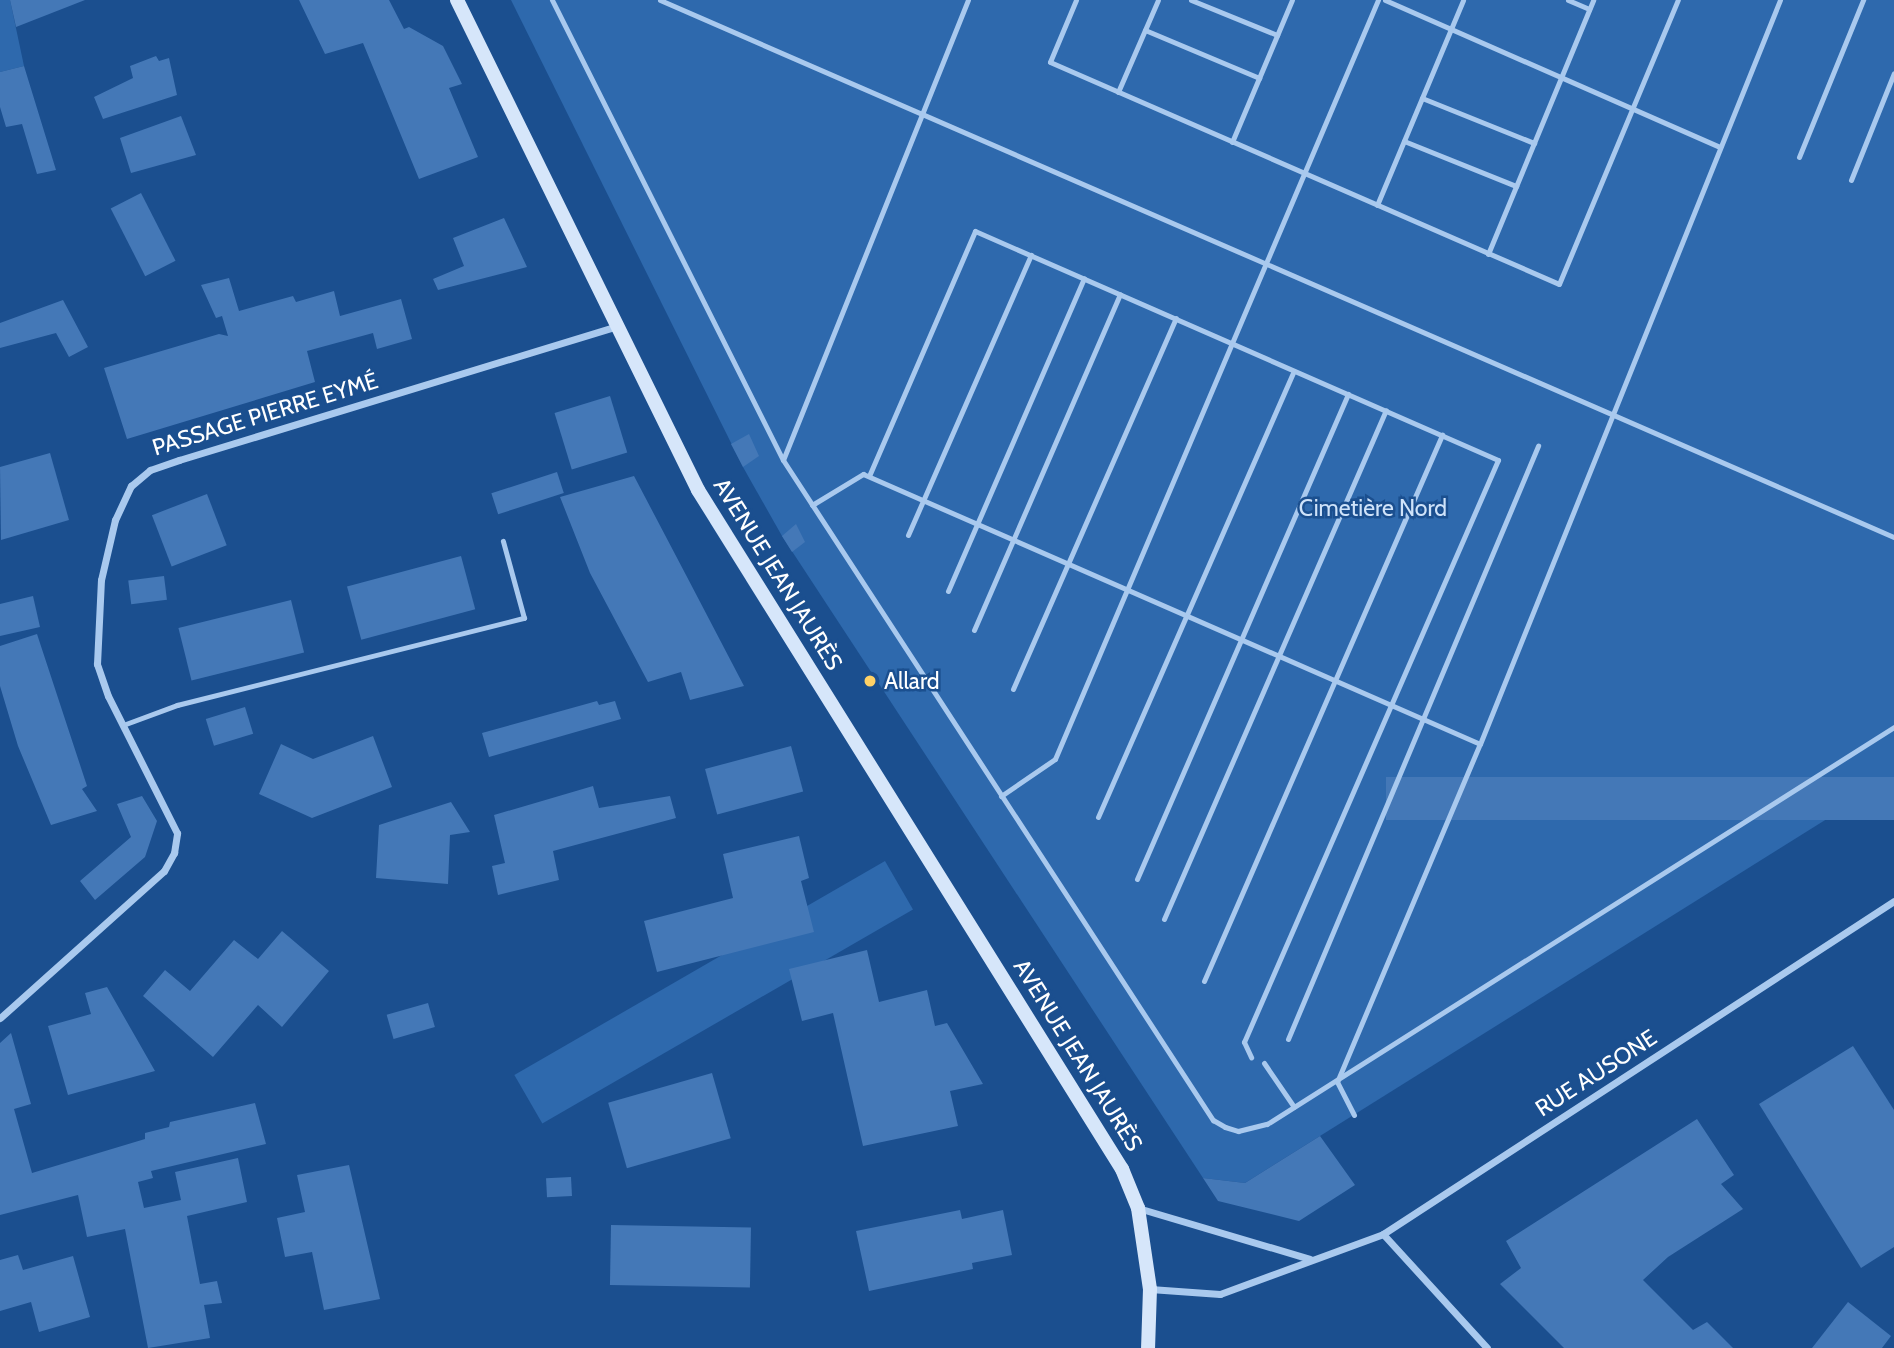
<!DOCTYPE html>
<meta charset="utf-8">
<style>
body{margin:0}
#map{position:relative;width:1894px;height:1348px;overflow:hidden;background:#1b4f8f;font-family:Cabin,sans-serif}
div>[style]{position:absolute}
.green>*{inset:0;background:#2e69ad;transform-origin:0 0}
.building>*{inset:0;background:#4478b7;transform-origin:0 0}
.lane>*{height:5px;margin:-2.5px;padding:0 2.5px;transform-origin:2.5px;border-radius:2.5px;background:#a9c9ee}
.street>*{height:7px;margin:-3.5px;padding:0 3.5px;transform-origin:3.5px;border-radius:3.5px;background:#a9c9ee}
.secondary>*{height:14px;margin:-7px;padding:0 7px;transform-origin:7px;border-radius:7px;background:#d6e6fa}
.dots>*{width:19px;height:19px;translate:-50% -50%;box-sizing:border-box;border:4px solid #1b4f8f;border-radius:50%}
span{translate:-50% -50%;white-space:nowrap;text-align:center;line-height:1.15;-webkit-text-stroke:5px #1b4f8f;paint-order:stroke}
.street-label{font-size:23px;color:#fff}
.park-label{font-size:23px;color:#cfe3fa}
.poi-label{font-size:23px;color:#fff}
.left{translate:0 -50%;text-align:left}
</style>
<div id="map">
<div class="green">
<div style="clip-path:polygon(0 0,10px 0,24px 66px,0 72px)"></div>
<div style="clip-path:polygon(511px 0,1894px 0,1894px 777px,1245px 1183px,1203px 1178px,782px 536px,743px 467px)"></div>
<div style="left:885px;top:861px;width:56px;height:428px;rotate:60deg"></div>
</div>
<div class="building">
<div style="clip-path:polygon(10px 0,85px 0,16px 27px)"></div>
<div style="clip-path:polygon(299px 0,389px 0,404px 29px,409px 27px,443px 46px,462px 84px,449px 88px,478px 157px,419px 179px,363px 43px,325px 54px)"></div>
<div style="clip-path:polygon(156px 56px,159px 61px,169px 58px,177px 95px,103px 119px,94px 97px,133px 78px,130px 66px)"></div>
<div style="clip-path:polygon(24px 66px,56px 170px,37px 174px,22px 124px,6px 127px,0 107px,0 72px)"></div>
<div style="clip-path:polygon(181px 116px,196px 155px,131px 173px,120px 138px)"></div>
<div style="left:141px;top:193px;width:76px;height:34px;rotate:63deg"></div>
<div style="clip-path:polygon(504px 218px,527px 267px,438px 290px,433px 279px,464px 266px,453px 238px)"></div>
<div style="clip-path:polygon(229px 278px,239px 311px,293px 296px,296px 302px,334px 291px,340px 316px,401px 299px,412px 339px,377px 349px,373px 333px,307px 351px,315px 382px,127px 439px,104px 368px,219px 334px,228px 336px,222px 316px,216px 318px,201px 285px)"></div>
<div style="clip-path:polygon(63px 300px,88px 347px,69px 357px,56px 333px,0 348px,0 323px)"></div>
<div style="left:610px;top:396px;width:59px;height:58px;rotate:73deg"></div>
<div style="clip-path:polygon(749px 434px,759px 456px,743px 467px,731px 444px)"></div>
<div style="clip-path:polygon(50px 453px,69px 520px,1px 540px,0 467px)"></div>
<div style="left:557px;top:472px;width:22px;height:69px;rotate:72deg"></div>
<div style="clip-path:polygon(634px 476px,686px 575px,744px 686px,690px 700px,681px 672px,648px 682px,590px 573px,560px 497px)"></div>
<div style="left:207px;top:494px;width:55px;height:59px;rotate:69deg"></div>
<div style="clip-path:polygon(796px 524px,805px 542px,792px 552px,782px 536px)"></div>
<div style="left:461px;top:556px;width:55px;height:118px;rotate:75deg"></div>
<div style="left:164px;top:576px;width:24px;height:36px;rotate:83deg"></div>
<div style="clip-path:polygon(33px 596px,40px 627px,0 636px,0 604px)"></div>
<div style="left:291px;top:600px;width:54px;height:116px;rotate:76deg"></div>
<div style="clip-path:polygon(37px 634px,87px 786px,82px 789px,97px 811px,51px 825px,18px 746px,0 686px,0 646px)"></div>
<div style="clip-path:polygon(597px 701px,599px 705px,615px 701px,621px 719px,489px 757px,482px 733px)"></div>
<div style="left:245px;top:707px;width:28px;height:41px;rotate:73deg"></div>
<div style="clip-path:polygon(373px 736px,392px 787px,312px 818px,259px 794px,281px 744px,313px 759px)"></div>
<div style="left:791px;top:746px;width:47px;height:89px;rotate:75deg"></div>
<div style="left:1894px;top:777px;width:43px;height:508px;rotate:90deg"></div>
<div style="clip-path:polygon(593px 786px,599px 808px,670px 796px,676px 818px,553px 851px,559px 880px,498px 895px,492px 866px,505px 863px,494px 815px)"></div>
<div style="clip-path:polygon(142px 796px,157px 821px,145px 857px,95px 900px,80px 881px,131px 837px,117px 804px)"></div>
<div style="clip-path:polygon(451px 802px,470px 832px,450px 835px,448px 884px,376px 878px,379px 825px)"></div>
<div style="clip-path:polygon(799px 836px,809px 878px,801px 881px,814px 932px,657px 972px,644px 921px,733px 898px,723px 854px)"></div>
<div style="clip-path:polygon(282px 931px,329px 971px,282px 1027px,258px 1005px,213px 1057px,143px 996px,165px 970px,190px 991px,234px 940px,258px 959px)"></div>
<div style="clip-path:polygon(867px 950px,879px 1002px,927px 990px,935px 1026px,947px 1023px,983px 1084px,950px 1091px,958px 1126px,863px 1146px,833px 1013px,802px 1021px,789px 969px)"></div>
<div style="clip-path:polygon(107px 987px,155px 1071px,68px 1095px,48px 1026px,91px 1014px,85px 993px)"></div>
<div style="left:428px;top:1003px;width:25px;height:43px;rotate:74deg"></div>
<div style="clip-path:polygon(11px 1033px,31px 1104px,14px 1109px,32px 1173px,145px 1139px,145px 1133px,169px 1127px,170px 1122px,255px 1103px,266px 1144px,151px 1171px,153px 1178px,138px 1182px,144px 1208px,181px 1200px,175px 1172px,238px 1158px,247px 1202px,187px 1216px,200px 1284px,217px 1281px,222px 1303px,204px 1305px,210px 1338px,148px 1348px,125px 1229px,87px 1237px,78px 1195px,0 1215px,0 1043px)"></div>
<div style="clip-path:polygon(1853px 1046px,1894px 1110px,1894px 1247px,1861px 1268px,1759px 1104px)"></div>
<div style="left:712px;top:1073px;width:68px;height:108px;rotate:74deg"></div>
<div style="clip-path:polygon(1697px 1119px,1734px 1175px,1721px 1184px,1743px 1209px,1668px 1257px,1643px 1280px,1693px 1330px,1707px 1322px,1733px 1348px,1564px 1348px,1500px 1284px,1521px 1268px,1506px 1241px)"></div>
<div style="clip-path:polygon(1320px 1136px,1355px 1185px,1299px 1221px,1218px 1201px,1203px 1178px,1245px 1183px)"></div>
<div style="clip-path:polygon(349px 1165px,380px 1299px,324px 1310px,312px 1252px,285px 1257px,277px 1218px,305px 1212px,297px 1175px)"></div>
<div style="left:571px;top:1177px;width:19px;height:25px;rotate:87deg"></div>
<div style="clip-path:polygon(960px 1210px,962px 1219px,1003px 1210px,1012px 1255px,972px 1263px,973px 1269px,869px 1291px,856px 1231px)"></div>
<div style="left:611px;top:1225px;width:140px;height:60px;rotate:1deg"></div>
<div style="clip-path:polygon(18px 1255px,23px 1270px,73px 1256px,90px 1317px,39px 1332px,31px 1302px,0 1311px,0 1260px)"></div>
<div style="clip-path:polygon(1848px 1302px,1891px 1336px,1882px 1348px,1812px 1348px)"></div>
</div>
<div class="lane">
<div style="left:552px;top:0;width:515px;rotate:63.34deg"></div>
<div style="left:783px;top:460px;width:788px;rotate:56.92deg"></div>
<div style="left:1213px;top:1120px;width:14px;rotate:30deg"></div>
<div style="left:1225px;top:1127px;width:14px;rotate:17deg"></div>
<div style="left:1238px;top:1131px;width:30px;rotate:-14deg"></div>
<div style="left:1267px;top:1124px;width:742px;rotate:-32.34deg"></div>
<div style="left:660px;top:0;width:1346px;rotate:23.52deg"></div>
<div style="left:1076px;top:0;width:67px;rotate:112.8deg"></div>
<div style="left:1050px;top:62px;width:555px;rotate:23.56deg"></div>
<div style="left:1559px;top:284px;width:308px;rotate:-67.3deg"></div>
<div style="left:1191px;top:0;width:93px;rotate:22.1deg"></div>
<div style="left:1385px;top:0;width:366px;rotate:23.7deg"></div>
<div style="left:1568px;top:0;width:23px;rotate:23deg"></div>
<div style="left:1145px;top:30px;width:124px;rotate:22.8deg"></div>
<div style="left:1118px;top:92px;width:100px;rotate:-66.5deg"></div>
<div style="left:1422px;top:98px;width:121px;rotate:21.9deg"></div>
<div style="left:1404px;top:141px;width:121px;rotate:21.9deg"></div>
<div style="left:1232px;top:142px;width:154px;rotate:-67.1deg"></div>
<div style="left:1799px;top:157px;width:170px;rotate:-67.8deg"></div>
<div style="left:1851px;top:180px;width:115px;rotate:-68.1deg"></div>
<div style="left:1377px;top:205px;width:222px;rotate:-67.2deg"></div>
<div style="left:1488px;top:254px;width:275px;rotate:-67.5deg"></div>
<div style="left:783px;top:460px;width:496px;rotate:-68.1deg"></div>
<div style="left:869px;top:476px;width:267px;rotate:-66.6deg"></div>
<div style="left:975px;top:231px;width:571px;rotate:23.65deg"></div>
<div style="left:1498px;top:460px;width:635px;rotate:113.58deg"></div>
<div style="left:1244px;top:1042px;width:17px;rotate:65deg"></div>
<div style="left:812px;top:505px;width:60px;rotate:-31.3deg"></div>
<div style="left:863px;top:474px;width:673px;rotate:23.63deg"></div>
<div style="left:908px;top:535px;width:306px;rotate:-66.3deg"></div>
<div style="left:948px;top:591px;width:341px;rotate:-66.5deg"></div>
<div style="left:974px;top:630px;width:366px;rotate:-66.5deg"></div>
<div style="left:1013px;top:689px;width:405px;rotate:-66.3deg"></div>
<div style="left:123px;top:725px;width:58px;rotate:-20.3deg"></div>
<div style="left:177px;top:705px;width:358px;rotate:-14.1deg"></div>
<div style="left:524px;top:618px;width:80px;rotate:-105.3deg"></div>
<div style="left:1001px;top:796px;width:65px;rotate:-34.4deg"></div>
<div style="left:1055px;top:759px;width:825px;rotate:-66.95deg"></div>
<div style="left:1098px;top:817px;width:487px;rotate:-66.3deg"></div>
<div style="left:1137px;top:879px;width:529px;rotate:-66.49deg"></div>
<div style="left:1164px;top:919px;width:555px;rotate:-66.44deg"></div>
<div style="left:1204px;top:981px;width:596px;rotate:-66.45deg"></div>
<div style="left:1288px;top:1039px;width:644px;rotate:-67.14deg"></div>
<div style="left:1264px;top:1063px;width:53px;rotate:55.7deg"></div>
<div style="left:1354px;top:1115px;width:37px;rotate:-117deg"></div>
<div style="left:1337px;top:1082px;width:367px;rotate:-67.1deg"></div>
<div style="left:1480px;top:744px;width:802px;rotate:-68.04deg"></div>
</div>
<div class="street">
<div style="left:0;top:1018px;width:220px;rotate:-41.9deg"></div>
<div style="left:164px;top:871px;width:21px;rotate:-61deg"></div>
<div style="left:174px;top:853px;width:20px;rotate:-81deg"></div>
<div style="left:177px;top:833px;width:153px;rotate:-116.7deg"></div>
<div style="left:108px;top:696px;width:34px;rotate:-109deg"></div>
<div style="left:97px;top:664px;width:84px;rotate:-87.3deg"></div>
<div style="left:101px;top:580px;width:62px;rotate:-76.9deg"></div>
<div style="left:115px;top:520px;width:38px;rotate:-65deg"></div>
<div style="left:131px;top:486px;width:25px;rotate:-40deg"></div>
<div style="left:150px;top:470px;width:31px;rotate:-19deg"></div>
<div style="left:179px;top:460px;width:459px;rotate:-17deg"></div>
<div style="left:1138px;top:1208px;width:179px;rotate:16.5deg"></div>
<div style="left:1383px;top:1234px;width:154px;rotate:47.6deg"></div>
<div style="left:1150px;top:1289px;width:70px;rotate:4.1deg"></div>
<div style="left:1220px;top:1294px;width:174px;rotate:-20.2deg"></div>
<div style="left:1383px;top:1234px;width:610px;rotate:-33.09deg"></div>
</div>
<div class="secondary">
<div style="left:457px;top:0;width:546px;rotate:63.81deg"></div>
<div style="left:698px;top:490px;width:801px;rotate:58.02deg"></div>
<div style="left:1122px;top:1169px;width:42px;rotate:67.7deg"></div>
<div style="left:1138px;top:1208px;width:82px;rotate:81.6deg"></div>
<div style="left:1150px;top:1289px;width:59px;rotate:91.9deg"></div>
</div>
<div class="dots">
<div style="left:870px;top:681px;background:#ffd166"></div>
</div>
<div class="street-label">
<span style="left:265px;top:414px;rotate:-17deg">PASSAGE PIERRE EYMÉ</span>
<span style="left:778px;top:574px;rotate:58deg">AVENUE JEAN JAURÈS</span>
<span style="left:1078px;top:1055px;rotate:58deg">AVENUE JEAN JAURÈS</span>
<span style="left:1596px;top:1073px;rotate:-33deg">RUE AUSONE</span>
</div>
<div class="park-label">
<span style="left:1373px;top:508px">Cimetière Nord</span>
</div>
<div class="poi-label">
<span class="left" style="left:884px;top:681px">Allard</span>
</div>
</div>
